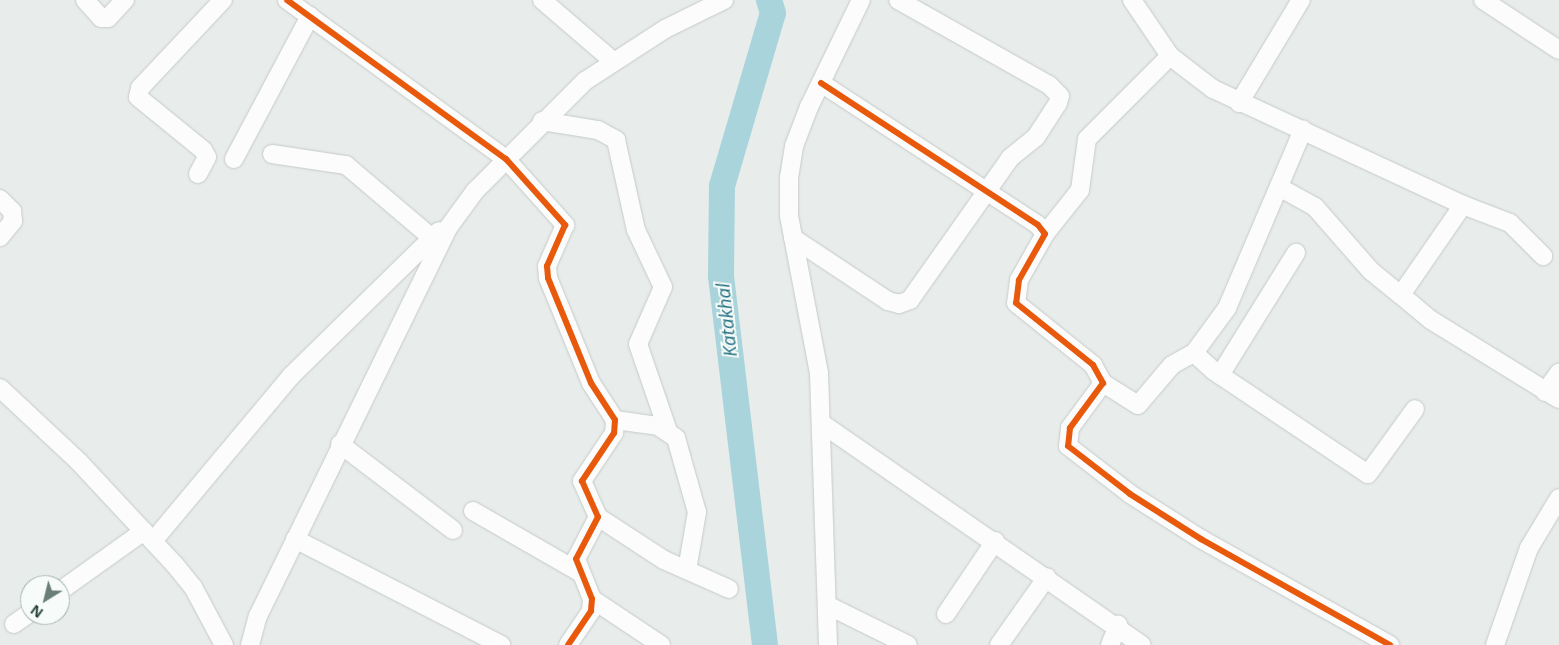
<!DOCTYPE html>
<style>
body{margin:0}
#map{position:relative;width:1559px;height:645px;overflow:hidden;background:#e8edeb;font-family:"Open Sans",sans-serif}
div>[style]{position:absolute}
.river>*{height:26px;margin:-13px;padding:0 13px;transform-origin:13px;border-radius:13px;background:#a9d4db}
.roads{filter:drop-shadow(0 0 1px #c5cac8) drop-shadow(0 0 1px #c5cac8)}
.minor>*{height:18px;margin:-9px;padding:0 9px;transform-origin:9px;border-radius:9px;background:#fcfcfc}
.cycleway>*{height:6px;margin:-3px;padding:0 3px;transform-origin:3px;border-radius:3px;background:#e8590c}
span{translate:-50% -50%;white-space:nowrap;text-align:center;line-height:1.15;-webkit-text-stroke:4px #f7fbf9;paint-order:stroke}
.water-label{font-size:19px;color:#1c6f80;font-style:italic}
.north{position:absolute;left:20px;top:575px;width:50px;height:50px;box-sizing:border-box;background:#f7fbf9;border:1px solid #a3b1ad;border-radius:50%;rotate:216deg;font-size:14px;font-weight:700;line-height:20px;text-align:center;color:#24423a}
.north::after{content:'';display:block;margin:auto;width:18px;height:22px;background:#697e78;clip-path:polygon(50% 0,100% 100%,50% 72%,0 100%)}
</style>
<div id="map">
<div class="river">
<div style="left:765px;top:645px;width:372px;rotate:-96.8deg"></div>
<div style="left:721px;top:276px;width:90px;rotate:-89.4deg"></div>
<div style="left:722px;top:186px;width:180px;rotate:-73.6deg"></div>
<div style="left:773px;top:13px;width:14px;rotate:-107deg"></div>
</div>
<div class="roads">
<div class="minor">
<div style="left:85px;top:0;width:24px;rotate:48deg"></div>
<div style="left:101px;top:18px;width:7px"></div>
<div style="left:108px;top:18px;width:25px;rotate:-47deg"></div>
<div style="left:287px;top:0;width:271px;rotate:36deg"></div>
<div style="left:506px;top:159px;width:89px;rotate:48.2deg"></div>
<div style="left:565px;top:225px;width:45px;rotate:113.7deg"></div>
<div style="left:547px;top:266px;width:12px;rotate:85deg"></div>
<div style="left:548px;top:278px;width:113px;rotate:67.7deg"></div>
<div style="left:591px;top:383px;width:44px;rotate:57deg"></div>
<div style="left:615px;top:420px;width:13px;rotate:94deg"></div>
<div style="left:614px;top:433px;width:58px;rotate:123.7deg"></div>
<div style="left:582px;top:481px;width:39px;rotate:66deg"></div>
<div style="left:598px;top:517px;width:47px;rotate:117.6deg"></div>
<div style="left:576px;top:559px;width:43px;rotate:68.2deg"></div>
<div style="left:592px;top:599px;width:12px;rotate:95deg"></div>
<div style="left:591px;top:611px;width:41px;rotate:124.1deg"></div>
<div style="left:542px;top:0;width:94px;rotate:40.7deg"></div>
<div style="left:1132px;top:0;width:68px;rotate:55.8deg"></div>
<div style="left:1170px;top:56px;width:54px;rotate:37.5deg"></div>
<div style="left:1213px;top:89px;width:276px;rotate:24.9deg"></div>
<div style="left:1463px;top:205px;width:109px;rotate:124.6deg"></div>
<div style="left:1401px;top:295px;width:39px;rotate:40deg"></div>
<div style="left:1431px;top:320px;width:150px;rotate:31.7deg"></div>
<div style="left:1483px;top:0;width:91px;rotate:33.3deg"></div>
<div style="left:821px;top:83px;width:259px;rotate:33.2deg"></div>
<div style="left:1038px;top:225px;width:11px;rotate:52deg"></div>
<div style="left:1045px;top:234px;width:53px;rotate:119.5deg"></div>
<div style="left:1019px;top:280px;width:23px;rotate:97deg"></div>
<div style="left:1016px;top:303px;width:99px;rotate:38.8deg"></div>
<div style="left:1093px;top:365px;width:21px;rotate:61deg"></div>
<div style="left:1103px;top:383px;width:56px;rotate:126.3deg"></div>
<div style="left:1070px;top:428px;width:18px;rotate:96deg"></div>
<div style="left:1068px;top:446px;width:78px;rotate:37.7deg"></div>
<div style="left:1130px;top:494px;width:84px;rotate:32.4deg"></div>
<div style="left:1201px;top:539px;width:217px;rotate:29.3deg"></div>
<div style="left:1239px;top:103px;width:120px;rotate:-59deg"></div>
<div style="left:542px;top:121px;width:57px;rotate:9.1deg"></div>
<div style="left:598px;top:130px;width:21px;rotate:29deg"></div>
<div style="left:616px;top:140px;width:92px;rotate:77.5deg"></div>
<div style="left:636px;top:230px;width:63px;rotate:64.7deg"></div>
<div style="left:663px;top:287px;width:62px;rotate:113.7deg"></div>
<div style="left:638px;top:344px;width:92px;rotate:71deg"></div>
<div style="left:272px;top:154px;width:75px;rotate:8.5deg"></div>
<div style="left:346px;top:165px;width:113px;rotate:40.3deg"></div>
<div style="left:234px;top:159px;width:162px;rotate:-62deg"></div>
<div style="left:198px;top:174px;width:19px;rotate:-62deg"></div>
<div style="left:207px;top:157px;width:8px;rotate:-120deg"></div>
<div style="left:203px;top:150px;width:84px;rotate:-140.8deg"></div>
<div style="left:138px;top:97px;width:9px;rotate:-77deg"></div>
<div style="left:140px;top:88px;width:121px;rotate:-46.7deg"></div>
<div style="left:1279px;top:187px;width:41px;rotate:29.1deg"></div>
<div style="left:1315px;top:207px;width:85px;rotate:48.8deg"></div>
<div style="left:1371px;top:271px;width:38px;rotate:39deg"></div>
<div style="left:0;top:199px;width:17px;rotate:45deg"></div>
<div style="left:12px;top:211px;width:10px;rotate:84deg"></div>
<div style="left:13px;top:221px;width:21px;rotate:129deg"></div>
<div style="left:1463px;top:205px;width:50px;rotate:21deg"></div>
<div style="left:1510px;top:223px;width:47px;rotate:45deg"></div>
<div style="left:1045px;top:234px;width:56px;rotate:-51.5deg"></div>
<div style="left:1080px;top:190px;width:51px;rotate:-82.2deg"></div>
<div style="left:1087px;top:139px;width:117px;rotate:-45deg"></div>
<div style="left:793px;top:238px;width:114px;rotate:33.6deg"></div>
<div style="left:888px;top:301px;width:11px;rotate:15deg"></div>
<div style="left:899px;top:304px;width:12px;rotate:-20deg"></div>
<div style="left:910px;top:300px;width:174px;rotate:-54.8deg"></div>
<div style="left:1010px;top:158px;width:33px;rotate:-39deg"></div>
<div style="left:1036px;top:137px;width:40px;rotate:-57.1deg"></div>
<div style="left:1058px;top:103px;width:7px;rotate:-74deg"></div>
<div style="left:1060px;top:96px;width:16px;rotate:-135deg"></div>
<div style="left:1049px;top:85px;width:173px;rotate:-150.6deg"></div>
<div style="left:1194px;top:353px;width:27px;rotate:42deg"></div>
<div style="left:1214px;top:371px;width:185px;rotate:33.8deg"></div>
<div style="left:1368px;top:474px;width:80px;rotate:-54.1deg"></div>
<div style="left:1220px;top:375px;width:144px;rotate:-58.1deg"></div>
<div style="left:1103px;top:383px;width:41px;rotate:32.2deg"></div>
<div style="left:1138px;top:405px;width:52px;rotate:-49.6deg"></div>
<div style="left:1172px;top:365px;width:25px;rotate:-29deg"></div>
<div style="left:1194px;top:353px;width:56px;rotate:-53.7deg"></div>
<div style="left:1227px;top:308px;width:194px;rotate:-66.9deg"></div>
<div style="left:0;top:388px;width:108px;rotate:43.1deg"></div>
<div style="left:79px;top:462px;width:141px;rotate:47deg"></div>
<div style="left:175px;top:565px;width:28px;rotate:51deg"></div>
<div style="left:193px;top:587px;width:66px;rotate:61.9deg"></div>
<div style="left:1545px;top:392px;width:24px;rotate:-54deg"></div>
<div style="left:615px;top:420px;width:43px;rotate:7.9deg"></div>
<div style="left:658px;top:426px;width:22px;rotate:34deg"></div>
<div style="left:676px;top:438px;width:77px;rotate:74.2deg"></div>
<div style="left:697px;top:512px;width:59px;rotate:99.8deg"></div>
<div style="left:821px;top:423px;width:390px;rotate:34.7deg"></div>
<div style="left:340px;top:444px;width:142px;rotate:37.3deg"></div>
<div style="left:473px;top:511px;width:122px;rotate:29.9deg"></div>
<div style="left:598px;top:517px;width:79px;rotate:33.1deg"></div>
<div style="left:664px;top:560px;width:71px;rotate:24deg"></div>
<div style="left:295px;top:539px;width:232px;rotate:27.2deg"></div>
<div style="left:153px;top:541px;width:215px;rotate:-50.1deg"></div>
<div style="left:291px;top:376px;width:207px;rotate:-44.4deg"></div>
<div style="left:60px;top:591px;width:103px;rotate:-35.5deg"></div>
<div style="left:592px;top:599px;width:83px;rotate:33.7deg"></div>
<div style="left:827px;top:605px;width:90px;rotate:26.3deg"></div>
<div style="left:946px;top:614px;width:88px;rotate:-56.1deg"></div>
<div style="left:14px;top:624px;width:19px;rotate:-35deg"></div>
<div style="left:250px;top:645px;width:30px;rotate:-75deg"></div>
<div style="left:258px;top:616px;width:432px;rotate:-63.9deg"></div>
<div style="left:448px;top:228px;width:46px;rotate:-53.9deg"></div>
<div style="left:475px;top:191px;width:156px;rotate:-45deg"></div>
<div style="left:585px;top:81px;width:95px;rotate:-33deg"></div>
<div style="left:665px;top:29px;width:66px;rotate:-26.2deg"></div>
<div style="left:828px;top:645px;width:272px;rotate:-91.9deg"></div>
<div style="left:819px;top:373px;width:161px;rotate:-100.8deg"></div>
<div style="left:789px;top:215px;width:37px;rotate:-90deg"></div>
<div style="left:789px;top:178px;width:32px;rotate:-81deg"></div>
<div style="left:794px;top:146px;width:42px;rotate:-69deg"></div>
<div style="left:809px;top:107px;width:119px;rotate:-64.1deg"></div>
<div style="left:999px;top:645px;width:83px;rotate:-54.8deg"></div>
<div style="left:1110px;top:645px;width:22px;rotate:-68deg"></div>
<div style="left:1495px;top:645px;width:103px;rotate:-70.7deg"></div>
<div style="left:1529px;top:548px;width:58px;rotate:-59deg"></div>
</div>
</div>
<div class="cycleway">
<div style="left:287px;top:0;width:271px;rotate:36deg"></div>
<div style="left:506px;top:159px;width:89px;rotate:48.2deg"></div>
<div style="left:565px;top:225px;width:45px;rotate:113.7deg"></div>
<div style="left:547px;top:266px;width:12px;rotate:85deg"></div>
<div style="left:548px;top:278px;width:113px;rotate:67.7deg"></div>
<div style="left:591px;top:383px;width:44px;rotate:57deg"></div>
<div style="left:615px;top:420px;width:13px;rotate:94deg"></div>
<div style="left:614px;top:433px;width:58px;rotate:123.7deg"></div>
<div style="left:582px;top:481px;width:39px;rotate:66deg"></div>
<div style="left:598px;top:517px;width:47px;rotate:117.6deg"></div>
<div style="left:576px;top:559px;width:43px;rotate:68.2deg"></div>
<div style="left:592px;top:599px;width:12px;rotate:95deg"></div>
<div style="left:591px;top:611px;width:41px;rotate:124.1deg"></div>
<div style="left:821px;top:83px;width:259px;rotate:33.2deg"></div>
<div style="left:1038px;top:225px;width:11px;rotate:52deg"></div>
<div style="left:1045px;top:234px;width:53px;rotate:119.5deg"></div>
<div style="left:1019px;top:280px;width:23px;rotate:97deg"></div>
<div style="left:1016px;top:303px;width:99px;rotate:38.8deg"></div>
<div style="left:1093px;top:365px;width:21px;rotate:61deg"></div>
<div style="left:1103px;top:383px;width:56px;rotate:126.3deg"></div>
<div style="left:1070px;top:428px;width:18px;rotate:96deg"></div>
<div style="left:1068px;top:446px;width:78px;rotate:37.7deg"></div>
<div style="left:1130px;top:494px;width:84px;rotate:32.4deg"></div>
<div style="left:1201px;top:539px;width:217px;rotate:29.3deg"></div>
</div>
<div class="water-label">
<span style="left:727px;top:320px;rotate:-96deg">Katakhal</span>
</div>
<div class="north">N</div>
</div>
